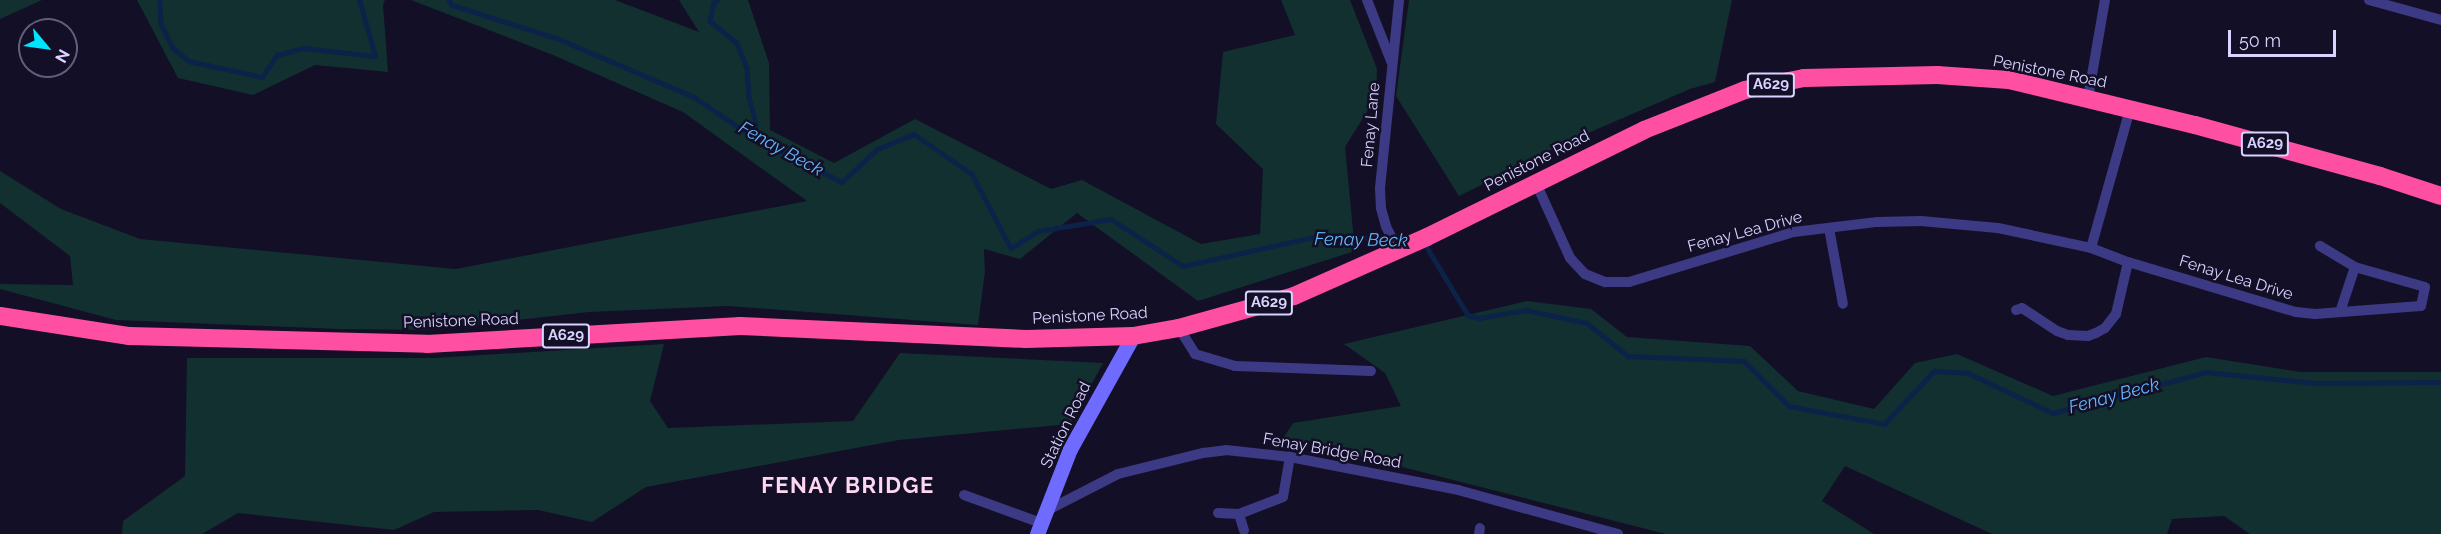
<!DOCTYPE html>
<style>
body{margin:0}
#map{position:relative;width:2441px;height:534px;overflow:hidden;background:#130f26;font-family:Raleway,sans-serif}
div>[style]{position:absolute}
.green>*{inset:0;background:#12302f}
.stream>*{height:4.5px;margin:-2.25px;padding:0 2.25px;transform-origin:2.25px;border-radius:2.25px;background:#0c2248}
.street>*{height:10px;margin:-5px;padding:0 5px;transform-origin:5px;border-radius:5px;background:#3d3a85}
.secondary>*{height:15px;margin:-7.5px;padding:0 7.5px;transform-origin:7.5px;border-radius:7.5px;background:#6f6bff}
.highway>*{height:18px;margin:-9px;padding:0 9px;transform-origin:9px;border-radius:9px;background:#ff4fa3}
span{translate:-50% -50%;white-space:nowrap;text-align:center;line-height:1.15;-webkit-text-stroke:5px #130f26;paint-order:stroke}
.shield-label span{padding:2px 4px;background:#130f26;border:2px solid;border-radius:4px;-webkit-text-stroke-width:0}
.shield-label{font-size:15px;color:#d9d4ff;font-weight:700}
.street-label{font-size:16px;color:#d9d4ff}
.water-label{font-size:18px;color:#62b6ff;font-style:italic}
.district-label{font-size:22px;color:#ffd6f0;font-weight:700;letter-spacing:1.5px}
.north{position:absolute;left:18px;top:18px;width:60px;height:60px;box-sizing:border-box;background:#130f26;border:2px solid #625e7d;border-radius:50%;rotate:119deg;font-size:16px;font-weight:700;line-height:24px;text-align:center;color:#d9d4ff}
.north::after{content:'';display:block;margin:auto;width:21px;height:27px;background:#00e5ff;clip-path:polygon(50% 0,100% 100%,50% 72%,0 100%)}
.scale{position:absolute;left:2228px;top:30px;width:108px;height:27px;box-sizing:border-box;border:3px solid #d9d4ff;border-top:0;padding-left:8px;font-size:18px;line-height:21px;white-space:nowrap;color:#d9d4ff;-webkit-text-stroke:4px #130f26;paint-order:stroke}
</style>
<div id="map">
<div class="green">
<div style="clip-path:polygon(0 0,42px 0,0 19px)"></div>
<div style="clip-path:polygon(137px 0,385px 0,383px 5px,388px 72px,315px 65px,253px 95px,178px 78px)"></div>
<div style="clip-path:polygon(411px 0,615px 0,699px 32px,679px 0,748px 0,769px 63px,770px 130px,834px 163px,915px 119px,1051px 189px,1082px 180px,1201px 244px,1260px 234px,1263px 169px,1216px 124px,1223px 52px,1295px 35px,1281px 0,1350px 0,1377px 69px,1376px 97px,1345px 147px,1355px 251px,1198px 301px,1077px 213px,1020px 259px,984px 249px,985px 272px,978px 325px,728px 306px,589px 312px,425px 330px,339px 329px,116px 320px,0 289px,0 284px,73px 285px,70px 256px,0 203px,0 171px,61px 209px,140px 239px,456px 269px,807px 201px,683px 112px,553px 55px)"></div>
<div style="clip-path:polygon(1409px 0,1732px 0,1715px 82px,1690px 89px,1565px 143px,1459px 196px,1396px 96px)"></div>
<div style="clip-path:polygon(1527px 301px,1591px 309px,1627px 337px,1750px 346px,1798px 391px,1874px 409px,1915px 363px,1957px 354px,2053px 396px,2206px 357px,2300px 372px,2441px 372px,2441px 534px,2250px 534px,2224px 516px,2172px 519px,2167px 534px,1992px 534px,1845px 466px,1822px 501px,1874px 534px,1666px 534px,1284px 437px,1293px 423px,1401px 406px,1385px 373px,1344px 344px)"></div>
<div style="clip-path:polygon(664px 344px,650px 401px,668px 428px,853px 421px,900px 353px,1103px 363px,1070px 424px,899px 440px,646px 487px,592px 522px,538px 510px,434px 512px,394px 530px,238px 513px,202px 534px,122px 534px,123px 521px,185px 476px,187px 358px,434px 358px)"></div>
</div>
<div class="stream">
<div style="left:160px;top:0;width:24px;rotate:88deg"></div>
<div style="left:161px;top:24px;width:27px;rotate:63deg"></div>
<div style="left:173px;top:48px;width:21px;rotate:39deg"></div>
<div style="left:189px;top:61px;width:75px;rotate:12.4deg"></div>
<div style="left:262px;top:77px;width:27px;rotate:-56deg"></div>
<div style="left:277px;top:55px;width:27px;rotate:-15deg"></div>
<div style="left:303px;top:48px;width:72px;rotate:6.3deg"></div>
<div style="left:375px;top:56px;width:58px;rotate:-105.9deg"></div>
<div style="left:449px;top:0;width:6px;rotate:59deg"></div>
<div style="left:452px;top:5px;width:112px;rotate:17.6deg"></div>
<div style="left:559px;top:39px;width:147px;rotate:23.2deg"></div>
<div style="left:694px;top:97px;width:73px;rotate:33.9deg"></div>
<div style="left:755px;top:138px;width:97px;rotate:26.8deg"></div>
<div style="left:842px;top:182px;width:48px;rotate:-43.3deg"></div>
<div style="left:877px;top:149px;width:40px;rotate:-22deg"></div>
<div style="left:914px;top:134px;width:70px;rotate:34.6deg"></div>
<div style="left:972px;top:174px;width:84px;rotate:62.2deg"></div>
<div style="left:1011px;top:248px;width:32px;rotate:-32deg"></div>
<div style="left:1038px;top:231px;width:74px;rotate:-9.3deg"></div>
<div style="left:1111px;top:219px;width:86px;rotate:33.1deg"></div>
<div style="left:1183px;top:266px;width:134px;rotate:-12.5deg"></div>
<div style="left:1314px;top:237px;width:95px;rotate:0.6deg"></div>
<div style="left:718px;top:0;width:5px;rotate:143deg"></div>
<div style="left:714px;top:3px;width:18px;rotate:103deg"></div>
<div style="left:710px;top:21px;width:35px;rotate:39deg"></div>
<div style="left:737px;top:43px;width:27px;rotate:68deg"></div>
<div style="left:747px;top:68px;width:29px;rotate:86deg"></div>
<div style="left:749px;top:97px;width:27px;rotate:75deg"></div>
<div style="left:756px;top:123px;width:15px;rotate:94deg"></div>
<div style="left:1425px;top:244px;width:83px;rotate:58.8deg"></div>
<div style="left:1468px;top:315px;width:11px;rotate:15deg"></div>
<div style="left:1479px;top:318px;width:48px;rotate:-9.7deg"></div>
<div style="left:1526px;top:310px;width:62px;rotate:12deg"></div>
<div style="left:1587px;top:323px;width:53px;rotate:38.8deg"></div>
<div style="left:1628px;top:356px;width:116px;rotate:2.5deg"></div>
<div style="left:1744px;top:361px;width:64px;rotate:45deg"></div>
<div style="left:1789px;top:406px;width:97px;rotate:10.7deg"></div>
<div style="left:1884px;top:424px;width:73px;rotate:-46.7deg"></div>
<div style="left:1934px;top:371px;width:34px;rotate:3deg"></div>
<div style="left:1968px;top:373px;width:94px;rotate:25.2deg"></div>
<div style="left:2053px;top:413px;width:158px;rotate:-15deg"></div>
<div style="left:2206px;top:372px;width:109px;rotate:5.8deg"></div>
<div style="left:2314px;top:383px;width:127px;rotate:-0.5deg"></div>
</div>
<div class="street">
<div style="left:1367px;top:0;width:66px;rotate:68.5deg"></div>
<div style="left:2369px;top:0;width:75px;rotate:15.5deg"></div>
<div style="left:2088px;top:98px;width:99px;rotate:-80.2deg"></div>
<div style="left:1536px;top:183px;width:82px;rotate:65.6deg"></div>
<div style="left:1570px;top:258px;width:22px;rotate:47deg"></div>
<div style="left:1585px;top:274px;width:22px;rotate:22deg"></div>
<div style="left:1605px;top:282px;width:24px"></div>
<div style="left:1629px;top:282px;width:172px;rotate:-16.9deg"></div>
<div style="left:1794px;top:232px;width:84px;rotate:-6.9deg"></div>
<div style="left:1877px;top:222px;width:44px;rotate:-1.3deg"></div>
<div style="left:1921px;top:221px;width:77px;rotate:5.2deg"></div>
<div style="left:1998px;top:228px;width:95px;rotate:12.1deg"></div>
<div style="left:2091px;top:248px;width:40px;rotate:21deg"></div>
<div style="left:2128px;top:262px;width:175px;rotate:16.6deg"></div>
<div style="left:2296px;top:312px;width:19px;rotate:6deg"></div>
<div style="left:2315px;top:314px;width:106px;rotate:-4.3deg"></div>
<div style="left:2421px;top:306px;width:19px;rotate:-78deg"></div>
<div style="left:2425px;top:287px;width:73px;rotate:-164.1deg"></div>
<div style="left:2355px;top:267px;width:41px;rotate:-149deg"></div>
<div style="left:1829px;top:228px;width:77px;rotate:79.6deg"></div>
<div style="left:2091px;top:248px;width:144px;rotate:-74.3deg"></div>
<div style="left:1398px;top:250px;width:27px;rotate:-117deg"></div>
<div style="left:1386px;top:226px;width:19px;rotate:-106deg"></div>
<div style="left:1381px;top:208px;width:20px;rotate:-93deg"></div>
<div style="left:1380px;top:188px;width:189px;rotate:-84.2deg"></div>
<div style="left:2016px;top:310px;width:6px;rotate:-18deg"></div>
<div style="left:2022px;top:308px;width:42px;rotate:33.3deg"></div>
<div style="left:2057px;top:331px;width:12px;rotate:20deg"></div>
<div style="left:2068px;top:335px;width:20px;rotate:3deg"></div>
<div style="left:2088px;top:336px;width:9px;rotate:-21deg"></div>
<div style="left:2096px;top:333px;width:10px;rotate:-29deg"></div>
<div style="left:2105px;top:328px;width:18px;rotate:-52deg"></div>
<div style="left:2116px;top:314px;width:53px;rotate:-77deg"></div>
<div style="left:2340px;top:312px;width:47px;rotate:-71.6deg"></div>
<div style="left:1179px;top:328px;width:31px;rotate:58deg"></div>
<div style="left:1195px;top:354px;width:42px;rotate:16.7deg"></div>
<div style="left:1235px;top:366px;width:136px;rotate:2.1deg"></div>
<div style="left:964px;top:495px;width:82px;rotate:20deg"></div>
<div style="left:1046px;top:511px;width:81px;rotate:-27.2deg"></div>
<div style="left:1118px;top:474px;width:88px;rotate:-13.9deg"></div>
<div style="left:1203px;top:453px;width:23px;rotate:-7deg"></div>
<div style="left:1226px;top:450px;width:64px;rotate:6.2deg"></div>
<div style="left:1290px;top:457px;width:171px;rotate:11.1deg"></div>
<div style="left:1458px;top:490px;width:166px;rotate:15.4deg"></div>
<div style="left:1218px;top:513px;width:21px;rotate:3deg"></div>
<div style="left:1239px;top:514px;width:47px;rotate:-21.1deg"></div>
<div style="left:1283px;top:497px;width:41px;rotate:-80.1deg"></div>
<div style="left:1239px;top:514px;width:17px;rotate:73deg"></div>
<div style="left:1479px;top:534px;width:6px;rotate:-81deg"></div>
</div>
<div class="secondary">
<div style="left:1037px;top:534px;width:91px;rotate:-68.8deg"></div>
<div style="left:1070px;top:449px;width:129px;rotate:-60.9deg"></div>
</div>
<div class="highway">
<div style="left:0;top:316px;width:131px;rotate:8.8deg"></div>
<div style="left:129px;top:336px;width:298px;rotate:1.5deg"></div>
<div style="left:427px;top:344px;width:314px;rotate:-3.3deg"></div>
<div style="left:740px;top:326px;width:286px;rotate:2.6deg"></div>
<div style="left:1026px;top:339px;width:107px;rotate:-1.6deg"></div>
<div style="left:1133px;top:336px;width:47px;rotate:-9.9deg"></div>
<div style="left:1179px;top:328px;width:119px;rotate:-15.5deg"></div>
<div style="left:1294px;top:296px;width:145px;rotate:-23.9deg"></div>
<div style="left:1427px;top:237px;width:242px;rotate:-26.2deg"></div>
<div style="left:1644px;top:130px;width:109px;rotate:-21.6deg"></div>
<div style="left:1745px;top:90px;width:60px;rotate:-11.5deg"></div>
<div style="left:1804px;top:78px;width:133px;rotate:-1.3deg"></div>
<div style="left:1937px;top:75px;width:72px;rotate:4deg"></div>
<div style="left:2009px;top:80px;width:191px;rotate:13.6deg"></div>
<div style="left:2195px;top:125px;width:192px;rotate:15.4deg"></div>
<div style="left:2380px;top:176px;width:64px;rotate:18.2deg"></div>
</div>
<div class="shield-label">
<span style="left:1771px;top:85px">A629</span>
<span style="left:2265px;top:144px">A629</span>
<span style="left:1269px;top:303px">A629</span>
<span style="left:566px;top:336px">A629</span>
</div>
<div class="street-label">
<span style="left:2050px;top:72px;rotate:11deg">Penistone Road</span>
<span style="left:1371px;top:125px;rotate:-85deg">Fenay Lane</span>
<span style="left:1537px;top:161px;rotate:-27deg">Penistone Road</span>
<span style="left:1745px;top:232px;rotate:-15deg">Fenay Lea Drive</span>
<span style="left:2236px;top:278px;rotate:17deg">Fenay Lea Drive</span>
<span style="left:1090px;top:316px;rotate:-3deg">Penistone Road</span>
<span style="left:461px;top:321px;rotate:-2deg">Penistone Road</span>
<span style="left:1066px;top:425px;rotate:-64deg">Station Road</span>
<span style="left:1332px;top:451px;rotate:10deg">Fenay Bridge Road</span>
</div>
<div class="water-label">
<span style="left:781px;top:149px;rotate:29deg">Fenay Beck</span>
<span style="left:1361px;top:240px;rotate:1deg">Fenay Beck</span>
<span style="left:2114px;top:396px;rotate:-15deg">Fenay Beck</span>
</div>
<div class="district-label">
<span style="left:848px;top:486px">FENAY BRIDGE</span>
</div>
<div class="north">N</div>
<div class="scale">50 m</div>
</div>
